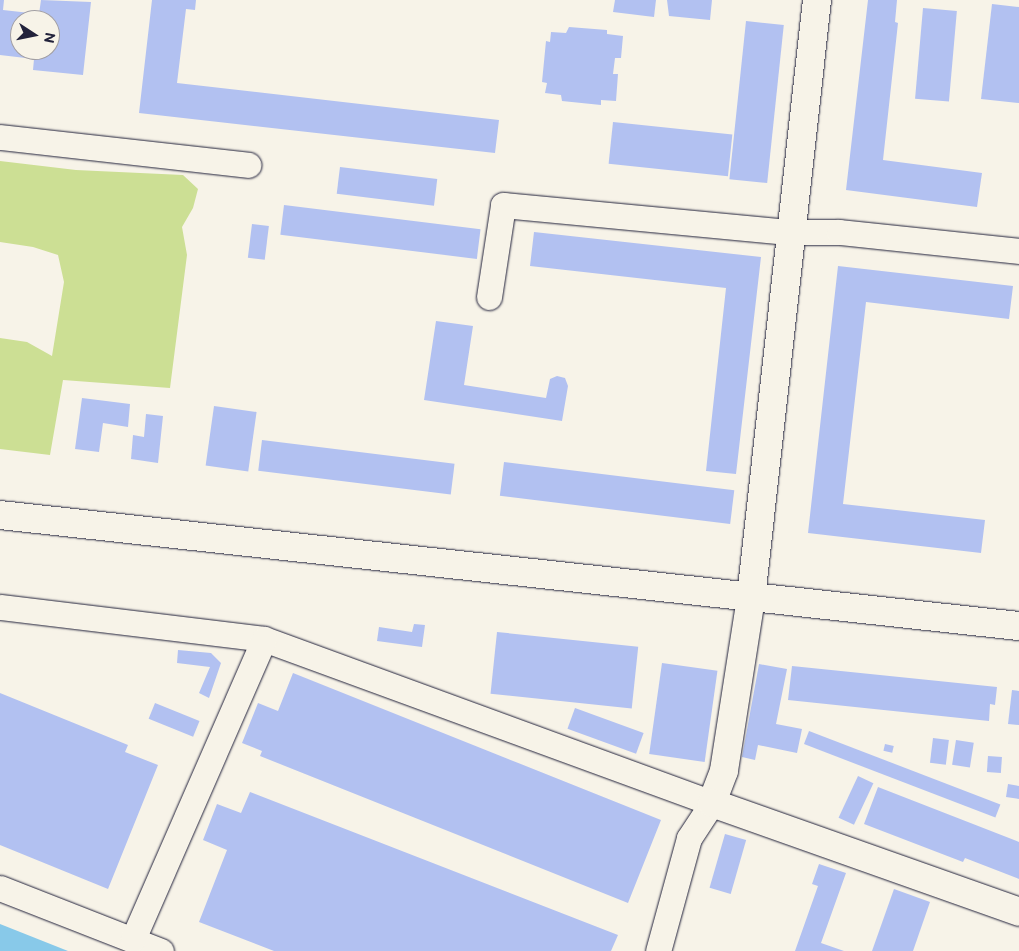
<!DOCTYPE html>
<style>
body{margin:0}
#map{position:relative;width:1019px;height:951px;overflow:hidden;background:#f7f3e8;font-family:"Balsamiq Sans",sans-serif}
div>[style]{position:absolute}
.green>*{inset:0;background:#ccdf94}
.water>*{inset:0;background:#88c9e9}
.building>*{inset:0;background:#b2c1f1;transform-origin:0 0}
.roads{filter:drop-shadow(0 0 1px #22223b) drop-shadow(0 0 1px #22223b)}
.street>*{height:25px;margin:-12.5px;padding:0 12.5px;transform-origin:12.5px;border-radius:12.5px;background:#f7f3e8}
.secondary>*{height:28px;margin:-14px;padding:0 14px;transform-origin:14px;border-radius:14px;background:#f7f3e8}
span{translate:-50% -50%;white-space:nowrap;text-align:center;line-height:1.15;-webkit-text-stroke:4.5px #f7f3e8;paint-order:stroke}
.north{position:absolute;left:10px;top:10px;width:50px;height:50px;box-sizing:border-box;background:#f7f3e8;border:1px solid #a29fa3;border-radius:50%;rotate:101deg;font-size:14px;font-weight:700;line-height:20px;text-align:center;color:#22223b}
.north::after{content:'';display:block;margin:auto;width:18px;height:22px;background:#22223b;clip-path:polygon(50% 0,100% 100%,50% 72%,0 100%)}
</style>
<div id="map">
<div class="green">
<div style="clip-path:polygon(0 161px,76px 170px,183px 175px,198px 189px,193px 208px,182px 227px,187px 255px,170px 388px,63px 380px,50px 455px,0 449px,0 338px,27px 342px,52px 356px,64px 282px,58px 255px,33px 247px,0 242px)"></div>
</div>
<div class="water">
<div style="clip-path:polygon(0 924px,68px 951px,0 951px)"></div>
</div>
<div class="building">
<div style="clip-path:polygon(evenodd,0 0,4px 0,3px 10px,39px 14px,41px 0,91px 2px,83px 75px,33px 70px,34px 59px,0 55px,0 0,20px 20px,50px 20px,50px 50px,20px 50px,20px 20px)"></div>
<div style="clip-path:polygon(152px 0,196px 0,195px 10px,186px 9px,177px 83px,499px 120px,495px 153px,139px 113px)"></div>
<div style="clip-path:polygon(615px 0,656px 0,654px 17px,613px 12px)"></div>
<div style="clip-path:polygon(667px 0,712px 0,710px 20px,669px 16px)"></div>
<div style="clip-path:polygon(868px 0,897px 0,895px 22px,898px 23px,883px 160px,982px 173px,977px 207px,846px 190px)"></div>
<div style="clip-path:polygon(992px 4px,1019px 7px,1019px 103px,981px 99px)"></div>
<div style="left:923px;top:8px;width:34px;height:91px;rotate:5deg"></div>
<div style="left:746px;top:21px;width:38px;height:159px;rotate:6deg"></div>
<div style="clip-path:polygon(569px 27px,607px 30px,607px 34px,623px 36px,621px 58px,615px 58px,613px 74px,618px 74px,616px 101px,601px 100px,601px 105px,562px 101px,561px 95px,545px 93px,547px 83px,542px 82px,546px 41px,550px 42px,551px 32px,566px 33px)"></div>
<div style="left:613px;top:122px;width:120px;height:42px;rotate:6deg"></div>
<div style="left:340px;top:167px;width:98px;height:27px;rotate:7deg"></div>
<div style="left:284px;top:205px;width:198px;height:30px;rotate:7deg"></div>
<div style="left:252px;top:224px;width:17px;height:34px;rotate:7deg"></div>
<div style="clip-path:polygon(534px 232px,761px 257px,736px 474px,706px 471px,726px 288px,530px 266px)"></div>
<div style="clip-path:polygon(838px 266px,1013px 286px,1009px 319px,866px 302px,843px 504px,985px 520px,981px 553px,808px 533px)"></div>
<div style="clip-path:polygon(436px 321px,473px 326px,464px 385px,546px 398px,550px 379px,557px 376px,565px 378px,568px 386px,562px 421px,424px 400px)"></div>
<div style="clip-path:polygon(82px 398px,130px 404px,128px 427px,103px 423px,99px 452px,75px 449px)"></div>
<div style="left:214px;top:406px;width:43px;height:60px;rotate:8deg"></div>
<div style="clip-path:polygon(146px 414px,163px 416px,158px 463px,131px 459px,133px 435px,144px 437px)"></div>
<div style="left:262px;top:440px;width:194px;height:31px;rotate:7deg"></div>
<div style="left:504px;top:462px;width:232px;height:34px;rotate:7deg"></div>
<div style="clip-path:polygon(414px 624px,425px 625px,422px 647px,377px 641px,379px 627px,412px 632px)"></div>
<div style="left:497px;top:632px;width:142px;height:62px;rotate:6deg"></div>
<div style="clip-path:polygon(178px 650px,211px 653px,221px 663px,209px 698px,199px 693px,210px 667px,177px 663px)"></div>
<div style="left:662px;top:663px;width:56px;height:92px;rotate:8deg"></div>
<div style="clip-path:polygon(759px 664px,787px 669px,776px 724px,802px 729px,797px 753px,758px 745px,755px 760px,742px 757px)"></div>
<div style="clip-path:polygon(792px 666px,997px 687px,995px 705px,990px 704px,989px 721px,788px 700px)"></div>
<div style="clip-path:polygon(293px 673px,661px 820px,628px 903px,260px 756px,262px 751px,242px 743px,258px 703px,278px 711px)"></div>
<div style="clip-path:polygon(1012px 690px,1019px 691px,1019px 725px,1008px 724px)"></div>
<div style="clip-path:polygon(0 693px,128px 745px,125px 752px,158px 765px,108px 889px,0 845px)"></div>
<div style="left:155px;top:703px;width:48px;height:17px;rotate:22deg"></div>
<div style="left:575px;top:708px;width:73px;height:22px;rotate:20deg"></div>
<div style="left:809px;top:731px;width:205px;height:14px;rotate:21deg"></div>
<div style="left:933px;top:738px;width:16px;height:25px;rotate:7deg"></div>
<div style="left:956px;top:740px;width:18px;height:25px;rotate:9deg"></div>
<div style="left:885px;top:744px;width:9px;height:7px;rotate:13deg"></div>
<div style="left:988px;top:756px;width:14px;height:16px;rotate:4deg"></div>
<div style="left:858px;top:776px;width:17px;height:46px;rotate:25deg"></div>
<div style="clip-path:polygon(1008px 784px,1019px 786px,1019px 799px,1006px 797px)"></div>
<div style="clip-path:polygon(878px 787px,1019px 842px,1019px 879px,965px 858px,963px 862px,864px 824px)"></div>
<div style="clip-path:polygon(250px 792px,618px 935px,611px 951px,274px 951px,199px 922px,227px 850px,203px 840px,217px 804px,241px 813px)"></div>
<div style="left:725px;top:834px;width:22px;height:56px;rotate:16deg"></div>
<div style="clip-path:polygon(819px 864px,846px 873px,821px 943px,844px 951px,795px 951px,818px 886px,812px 884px)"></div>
<div style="clip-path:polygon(894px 889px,930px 902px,913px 951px,872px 951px)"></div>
</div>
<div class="roads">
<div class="street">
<div style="left:0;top:137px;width:250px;rotate:6.4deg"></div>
<div style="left:489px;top:297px;width:93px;rotate:-81.3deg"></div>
<div style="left:503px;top:205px;width:289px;rotate:5.4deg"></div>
<div style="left:791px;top:232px;width:48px"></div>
<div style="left:839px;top:232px;width:181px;rotate:6deg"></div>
<div style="left:0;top:607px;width:266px;rotate:6.9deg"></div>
<div style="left:264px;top:639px;width:477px;rotate:20.1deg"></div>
<div style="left:712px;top:803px;width:42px;rotate:123.3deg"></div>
<div style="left:689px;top:838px;width:117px;rotate:105.3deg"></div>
<div style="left:0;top:888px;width:173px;rotate:21.4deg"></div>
<div style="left:133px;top:939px;width:327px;rotate:-66.4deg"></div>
</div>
<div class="secondary">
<div style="left:817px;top:0;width:602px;rotate:96.3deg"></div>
<div style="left:751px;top:598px;width:175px;rotate:98.9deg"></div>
<div style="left:724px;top:771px;width:34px;rotate:111deg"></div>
<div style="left:712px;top:803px;width:326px;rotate:19.5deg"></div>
<div style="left:0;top:515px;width:1025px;rotate:6.22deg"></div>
</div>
</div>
<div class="north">N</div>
</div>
